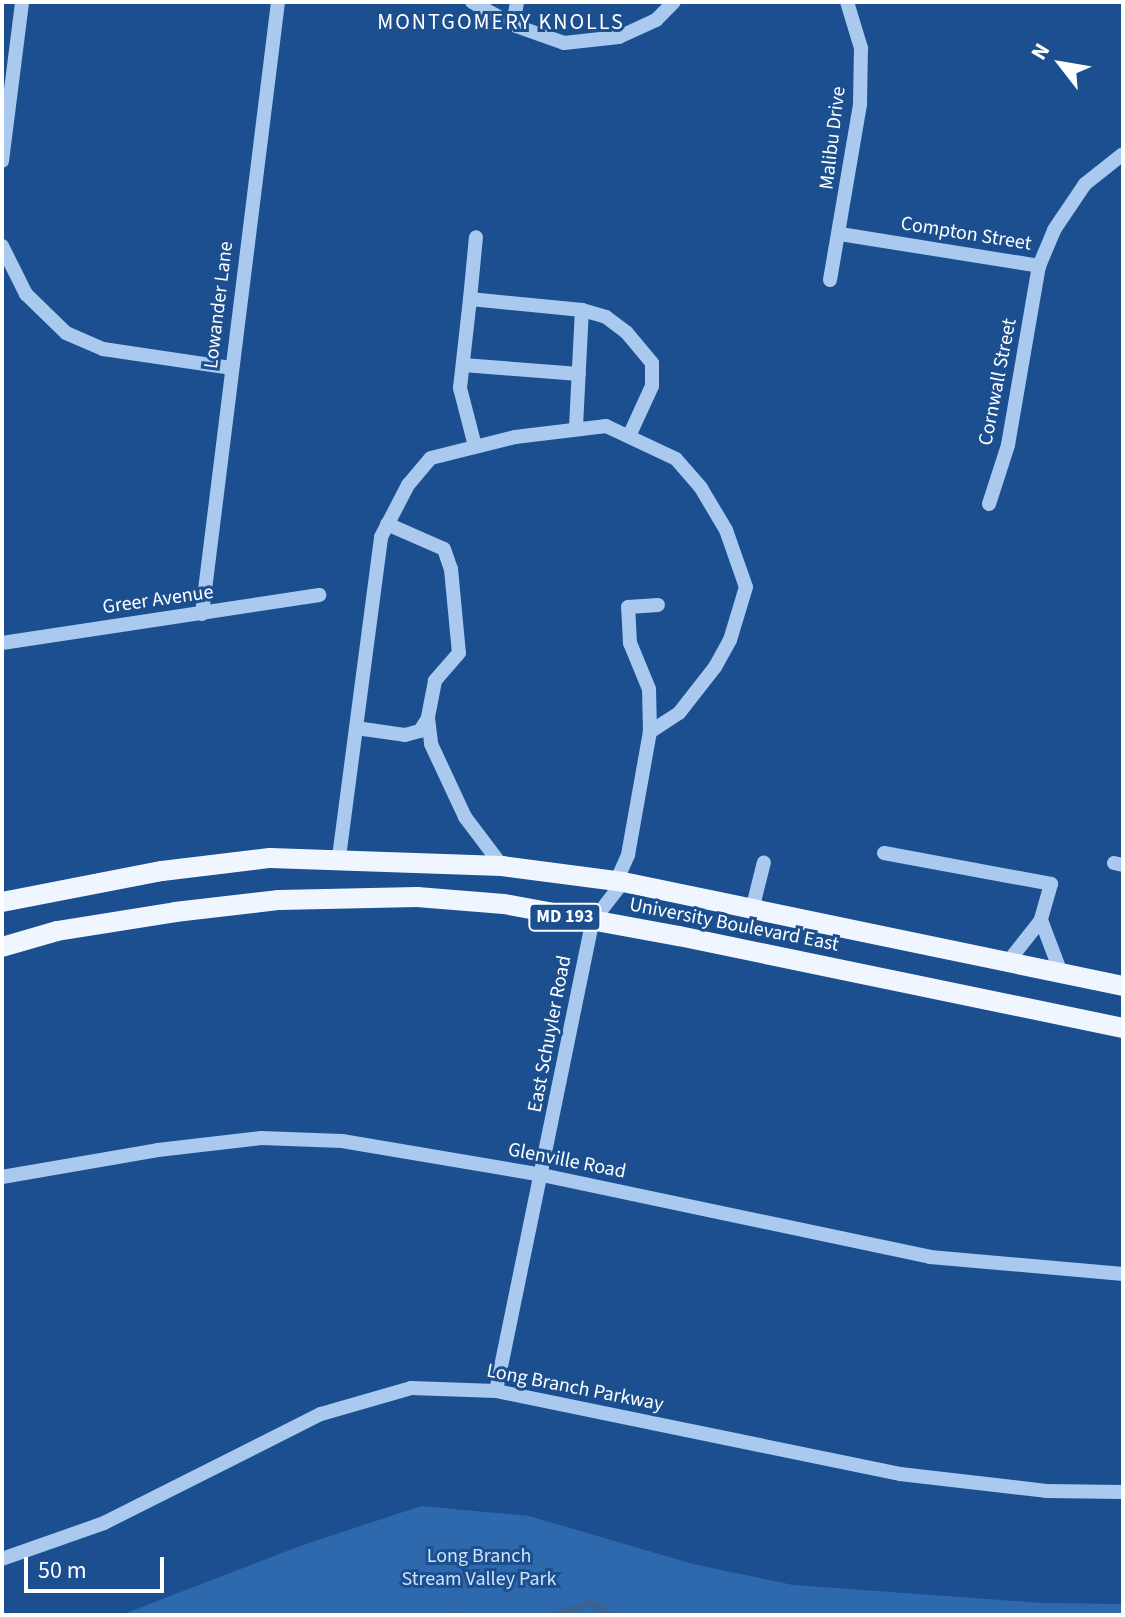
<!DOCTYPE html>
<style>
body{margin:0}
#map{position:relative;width:1125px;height:1617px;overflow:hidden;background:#1b4f8f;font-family:"Source Sans 3",sans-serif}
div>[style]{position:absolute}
.green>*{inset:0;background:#2e69ad}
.stream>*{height:6px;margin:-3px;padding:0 3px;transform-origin:3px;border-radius:3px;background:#3c6290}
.minor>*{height:14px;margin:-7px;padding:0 7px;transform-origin:7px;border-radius:7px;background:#a9c9ee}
.major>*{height:20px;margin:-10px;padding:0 10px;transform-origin:10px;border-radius:10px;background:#f0f6ff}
span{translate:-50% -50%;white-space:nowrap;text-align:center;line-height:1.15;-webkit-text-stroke:6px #1b4f8f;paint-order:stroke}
.shield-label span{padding:2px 6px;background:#1b4f8f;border:2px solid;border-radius:6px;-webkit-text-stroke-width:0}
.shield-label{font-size:18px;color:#fff;font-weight:700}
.street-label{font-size:20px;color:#fff}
.park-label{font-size:20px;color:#cfe3fa}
.neighbourhood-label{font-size:22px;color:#fff;letter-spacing:2px}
.frame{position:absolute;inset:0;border:4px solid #fff;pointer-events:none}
.north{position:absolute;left:1021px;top:24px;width:80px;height:80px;-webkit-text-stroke:6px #1b4f8f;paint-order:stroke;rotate:301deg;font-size:22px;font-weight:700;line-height:32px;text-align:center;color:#fff}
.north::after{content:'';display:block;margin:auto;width:28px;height:36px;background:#fff;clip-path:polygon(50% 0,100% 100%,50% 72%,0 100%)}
.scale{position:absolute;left:24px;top:1557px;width:140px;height:36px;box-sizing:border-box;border:4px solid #fff;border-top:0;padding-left:10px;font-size:24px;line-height:28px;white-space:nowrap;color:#fff;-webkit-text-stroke:6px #1b4f8f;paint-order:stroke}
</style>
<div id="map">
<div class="green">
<div style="clip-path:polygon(421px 1506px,529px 1516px,693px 1564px,793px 1585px,1043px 1603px,1123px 1604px,1123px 1615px,121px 1615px,303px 1545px)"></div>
</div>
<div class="stream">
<div style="left:450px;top:1615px;width:12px"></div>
<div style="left:553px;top:1615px;width:40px;rotate:-18deg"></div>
<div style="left:591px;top:1603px;width:22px;rotate:32deg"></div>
</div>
<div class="minor">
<div style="left:472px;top:2px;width:47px;rotate:29.3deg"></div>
<div style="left:513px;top:25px;width:54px;rotate:19.4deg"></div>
<div style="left:564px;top:43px;width:55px;rotate:-6.2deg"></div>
<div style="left:619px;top:37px;width:41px;rotate:-24.7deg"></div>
<div style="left:656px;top:20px;width:25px;rotate:-45deg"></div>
<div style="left:513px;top:25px;width:23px;rotate:-80deg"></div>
<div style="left:2px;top:161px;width:160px;rotate:-82.8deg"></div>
<div style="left:840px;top:234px;width:202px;rotate:9.1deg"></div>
<div style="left:2px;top:246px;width:54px;rotate:63.4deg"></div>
<div style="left:26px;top:294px;width:56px;rotate:44.3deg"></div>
<div style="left:66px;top:333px;width:40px;rotate:23.4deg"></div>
<div style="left:103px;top:349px;width:129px;rotate:8.4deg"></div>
<div style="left:830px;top:280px;width:179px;rotate:-80.3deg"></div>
<div style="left:860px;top:104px;width:56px;rotate:-89deg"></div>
<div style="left:861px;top:48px;width:48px;rotate:-106.9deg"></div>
<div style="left:470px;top:299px;width:62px;rotate:-84.5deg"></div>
<div style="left:463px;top:365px;width:116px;rotate:4.4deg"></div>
<div style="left:576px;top:427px;width:117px;rotate:-87.1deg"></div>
<div style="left:475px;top:446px;width:60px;rotate:-104.5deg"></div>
<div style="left:460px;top:388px;width:90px;rotate:-83.6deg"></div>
<div style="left:470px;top:299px;width:113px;rotate:5.6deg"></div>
<div style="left:582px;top:310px;width:25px;rotate:16deg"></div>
<div style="left:606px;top:317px;width:26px;rotate:37deg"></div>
<div style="left:627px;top:333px;width:39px;rotate:50deg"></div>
<div style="left:652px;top:363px;width:23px;rotate:90deg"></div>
<div style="left:652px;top:386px;width:53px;rotate:114.6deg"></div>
<div style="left:989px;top:504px;width:62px;rotate:-72.1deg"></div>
<div style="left:1008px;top:445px;width:182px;rotate:-80.2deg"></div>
<div style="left:1039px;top:266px;width:39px;rotate:-67deg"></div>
<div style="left:1054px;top:230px;width:55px;rotate:-56deg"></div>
<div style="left:1085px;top:184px;width:48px;rotate:-38.3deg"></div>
<div style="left:387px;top:524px;width:62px;rotate:23.7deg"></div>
<div style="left:444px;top:549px;width:21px;rotate:71deg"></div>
<div style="left:451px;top:569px;width:84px;rotate:84.6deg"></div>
<div style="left:459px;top:653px;width:37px;rotate:131deg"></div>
<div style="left:435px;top:681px;width:38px;rotate:101deg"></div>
<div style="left:428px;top:718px;width:26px;rotate:83deg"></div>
<div style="left:431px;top:744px;width:81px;rotate:65deg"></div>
<div style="left:465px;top:817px;width:61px;rotate:52.9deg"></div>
<div style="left:202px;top:614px;width:617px;rotate:-82.92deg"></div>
<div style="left:2px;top:643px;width:321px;rotate:-8.6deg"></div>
<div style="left:356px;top:728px;width:49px;rotate:8.1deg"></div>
<div style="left:405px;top:735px;width:16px;rotate:-15deg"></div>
<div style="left:420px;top:731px;width:15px;rotate:-58deg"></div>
<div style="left:884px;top:853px;width:170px;rotate:10.5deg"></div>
<div style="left:1051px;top:884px;width:37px;rotate:106deg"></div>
<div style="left:1041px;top:920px;width:53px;rotate:128.2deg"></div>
<div style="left:339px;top:857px;width:323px;rotate:-82.5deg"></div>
<div style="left:381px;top:537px;width:59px;rotate:-62.6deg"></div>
<div style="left:408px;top:485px;width:35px;rotate:-50deg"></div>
<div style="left:431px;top:458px;width:87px;rotate:-14deg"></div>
<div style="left:515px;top:437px;width:92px;rotate:-6.9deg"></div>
<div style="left:606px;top:426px;width:77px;rotate:25.2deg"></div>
<div style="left:676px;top:459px;width:38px;rotate:49deg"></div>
<div style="left:701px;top:488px;width:49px;rotate:59.2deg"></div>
<div style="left:726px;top:530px;width:60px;rotate:70.7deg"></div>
<div style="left:746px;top:587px;width:55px;rotate:106.8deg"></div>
<div style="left:730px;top:640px;width:31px;rotate:119deg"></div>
<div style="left:715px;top:667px;width:58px;rotate:128deg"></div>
<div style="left:679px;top:713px;width:35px;rotate:147deg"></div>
<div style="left:1114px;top:863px;width:9px;rotate:13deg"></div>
<div style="left:616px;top:882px;width:30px;rotate:-66deg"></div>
<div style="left:628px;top:855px;width:125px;rotate:-79.9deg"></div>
<div style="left:650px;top:732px;width:43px;rotate:-91.3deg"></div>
<div style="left:649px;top:689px;width:50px;rotate:-112.4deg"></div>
<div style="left:630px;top:643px;width:36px;rotate:-93deg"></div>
<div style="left:628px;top:607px;width:30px;rotate:-4deg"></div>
<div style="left:752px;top:910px;width:49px;rotate:-76deg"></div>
<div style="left:1041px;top:920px;width:57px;rotate:69.3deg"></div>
<div style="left:2px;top:1177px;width:158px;rotate:-9.8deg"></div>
<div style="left:158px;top:1150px;width:104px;rotate:-6.6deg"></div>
<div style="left:261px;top:1138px;width:81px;rotate:2.1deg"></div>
<div style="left:342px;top:1141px;width:203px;rotate:9.6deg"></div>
<div style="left:542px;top:1175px;width:397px;rotate:11.9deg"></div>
<div style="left:930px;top:1257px;width:194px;rotate:5deg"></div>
<div style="left:496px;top:1391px;width:479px;rotate:-78.4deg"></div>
<div style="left:592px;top:922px;width:51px;rotate:-52.2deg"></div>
<div style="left:2px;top:1559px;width:108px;rotate:-19.4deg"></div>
<div style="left:104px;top:1523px;width:243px;rotate:-26.7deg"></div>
<div style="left:321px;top:1414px;width:94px;rotate:-16.1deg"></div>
<div style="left:411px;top:1388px;width:85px;rotate:2deg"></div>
<div style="left:496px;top:1391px;width:412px;rotate:11.6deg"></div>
<div style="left:900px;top:1474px;width:147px;rotate:6.6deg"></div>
<div style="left:1046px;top:1491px;width:77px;rotate:0.7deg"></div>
</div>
<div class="major">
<div style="left:2px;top:902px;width:163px;rotate:-11deg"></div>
<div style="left:162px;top:871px;width:109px;rotate:-6.9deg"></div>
<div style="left:270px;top:858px;width:232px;rotate:2deg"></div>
<div style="left:502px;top:866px;width:122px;rotate:7.5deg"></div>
<div style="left:623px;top:882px;width:511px;rotate:11.75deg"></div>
<div style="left:2px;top:947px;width:57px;rotate:-16.2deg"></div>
<div style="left:57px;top:931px;width:120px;rotate:-9.1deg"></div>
<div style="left:175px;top:912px;width:105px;rotate:-6.6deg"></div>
<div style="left:279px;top:900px;width:138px;rotate:-1.2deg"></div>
<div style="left:417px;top:897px;width:87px;rotate:4.6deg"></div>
<div style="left:504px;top:904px;width:178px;rotate:10.4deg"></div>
<div style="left:679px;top:936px;width:453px;rotate:11.7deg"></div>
</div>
<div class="shield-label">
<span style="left:565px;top:917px">MD 193</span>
</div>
<div class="street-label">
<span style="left:833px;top:138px;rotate:-83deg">Malibu Drive</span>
<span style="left:966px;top:234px;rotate:9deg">Compton Street</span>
<span style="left:219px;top:305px;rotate:-83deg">Lowander Lane</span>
<span style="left:998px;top:382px;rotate:-79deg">Cornwall Street</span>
<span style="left:158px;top:600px;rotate:-8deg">Greer Avenue</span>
<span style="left:734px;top:925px;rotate:11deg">University Boulevard East</span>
<span style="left:550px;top:1034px;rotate:-79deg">East Schuyler Road</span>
<span style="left:567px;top:1161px;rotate:11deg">Glenville Road</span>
<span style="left:575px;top:1388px;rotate:11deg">Long Branch Parkway</span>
</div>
<div class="park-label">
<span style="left:479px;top:1568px">Long Branch<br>Stream Valley Park</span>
</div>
<div class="neighbourhood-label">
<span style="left:501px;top:23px">MONTGOMERY KNOLLS</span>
</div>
<div class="frame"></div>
<div class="north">N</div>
<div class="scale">50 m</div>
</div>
